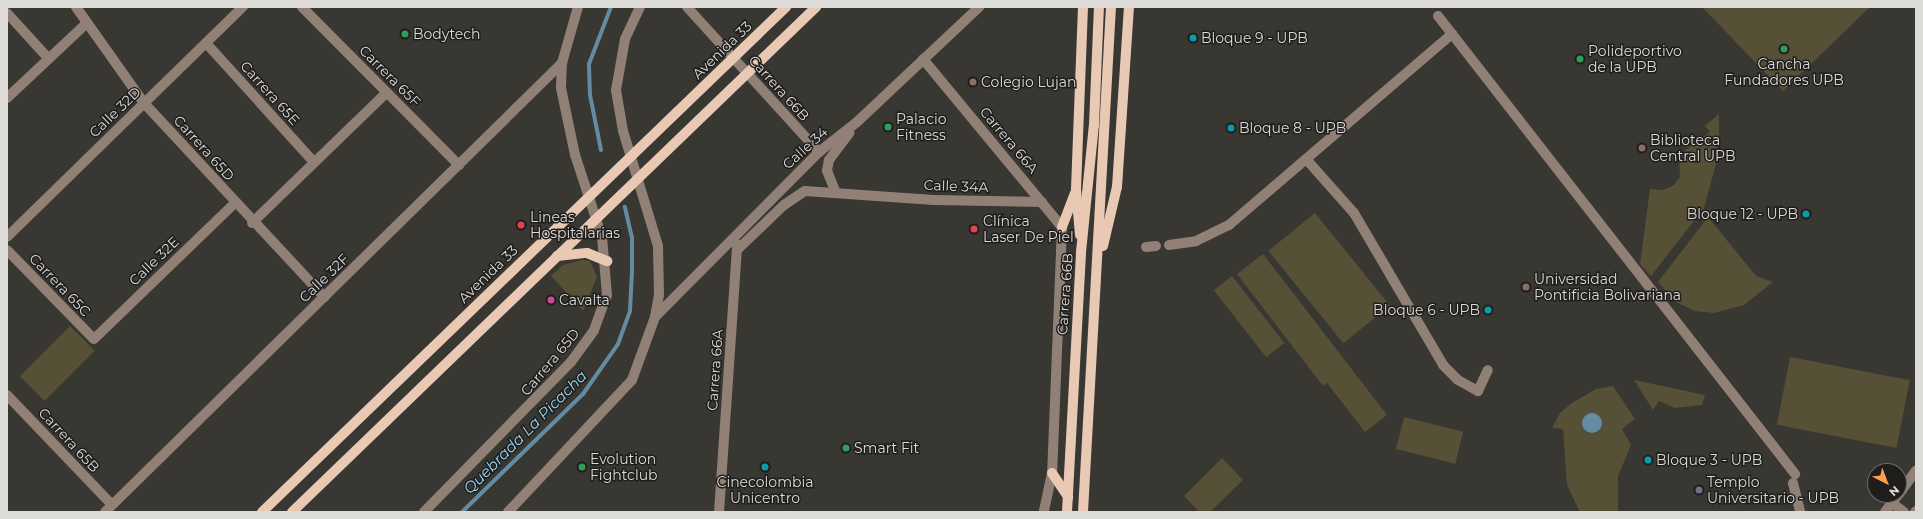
<!DOCTYPE html>
<meta charset="utf-8">
<style>
body{margin:0}
#map{position:relative;width:1923px;height:519px;overflow:hidden;background:#383732;font-family:Montserrat,sans-serif}
div>[style]{position:absolute}
.green>*{inset:0;background:#565037;transform-origin:0 0}
.water>*{inset:0;background:#638ba1}
.round{border-radius:50%}
.stream>*{height:4px;margin:-2px;padding:0 2px;transform-origin:2px;border-radius:2px;background:#638ba1}
.minor>*{height:10px;margin:-5px;padding:0 5px;transform-origin:5px;border-radius:5px;background:#908076}
.major>*{height:10px;margin:-5px;padding:0 5px;transform-origin:5px;border-radius:5px;background:#e9c9b3}
.dots>*{width:11px;height:11px;translate:-50% -50%;box-sizing:border-box;border:2px solid #1f1e1c;border-radius:50%}
span{translate:-50% -50%;white-space:nowrap;text-align:center;line-height:1.15;-webkit-text-stroke:3px #1f1e1c;paint-order:stroke}
.poi-label{font-size:14px;color:#dcdbd8}
.left{translate:0 -50%;text-align:left}
.right{translate:-100% -50%;text-align:right}
.street-label{font-size:14px;color:#dcdbd8}
.water-label{font-size:15px;color:#95d8fc;font-style:italic}
.frame{position:absolute;inset:0;border:8px solid #dcdbd8;pointer-events:none}
.north{position:absolute;left:1867px;top:463px;width:40px;height:40px;box-sizing:border-box;background:#1f1e1c;border:1px solid #6b6a67;border-radius:50%;rotate:138deg;font-size:11px;font-weight:700;line-height:16px;text-align:center;color:#dcdbd8}
.north::after{content:'';display:block;margin:auto;width:14px;height:18px;background:#fa9f4e;clip-path:polygon(50% 0,100% 100%,50% 72%,0 100%)}
</style>
<div id="map">
<div class="green">
<div style="clip-path:polygon(1702px 7px,1870px 7px,1783px 91px)"></div>
<div style="clip-path:polygon(1719px 114px,1719px 153px,1704px 208px,1651px 276px,1640px 264px,1650px 189px,1663px 190px,1674px 185px,1680px 177px,1679px 155px,1710px 132px,1705px 126px)"></div>
<div style="left:1315px;top:213px;width:119px;height:60px;rotate:51deg"></div>
<div style="clip-path:polygon(1708px 217px,1756px 276px,1773px 282px,1744px 305px,1714px 313px,1695px 311px,1674px 301px,1658px 282px)"></div>
<div style="clip-path:polygon(1263px 254px,1387px 415px,1365px 432px,1327px 383px,1323px 386px,1237px 274px)"></div>
<div style="clip-path:polygon(582px 260px,590px 261px,597px 277px,583px 311px,551px 276px,563px 265px)"></div>
<div style="left:1232px;top:276px;width:85px;height:23px;rotate:52deg"></div>
<div style="left:70px;top:326px;width:35px;height:71px;rotate:45deg"></div>
<div style="left:1790px;top:357px;width:122px;height:69px;rotate:11deg"></div>
<div style="clip-path:polygon(1634px 380px,1705px 395px,1702px 405px,1675px 408px,1659px 401px,1653px 410px)"></div>
<div style="clip-path:polygon(1613px 386px,1635px 419px,1622px 429px,1631px 445px,1618px 476px,1618px 512px,1580px 512px,1567px 485px,1563px 429px,1552px 428px,1560px 413px,1572px 403px,1596px 389px)"></div>
<div style="left:1404px;top:417px;width:61px;height:33px;rotate:14deg"></div>
<div style="clip-path:polygon(1222px 458px,1243px 480px,1210px 512px,1199px 512px,1184px 496px)"></div>
</div>
<div class="water">
<div class="round" style="left:1582px;top:413px;width:20px;height:20px"></div>
</div>
<div class="stream">
<div style="left:601px;top:150px;width:56px;rotate:-101.3deg"></div>
<div style="left:590px;top:95px;width:31px;rotate:-92deg"></div>
<div style="left:589px;top:64px;width:61px;rotate:-68.9deg"></div>
<div style="left:462px;top:512px;width:169px;rotate:-44.3deg"></div>
<div style="left:583px;top:394px;width:61px;rotate:-55deg"></div>
<div style="left:618px;top:344px;width:35px;rotate:-70deg"></div>
<div style="left:630px;top:311px;width:40px;rotate:-87.1deg"></div>
<div style="left:632px;top:271px;width:33px;rotate:-90deg"></div>
<div style="left:632px;top:238px;width:32px;rotate:-103deg"></div>
</div>
<div class="minor">
<div style="left:76px;top:7px;width:118px;rotate:54.7deg"></div>
<div style="left:144px;top:103px;width:265px;rotate:47.1deg"></div>
<div style="left:302px;top:7px;width:223px;rotate:45.2deg"></div>
<div style="left:687px;top:7px;width:196px;rotate:47.7deg"></div>
<div style="left:7px;top:13px;width:62px;rotate:47.6deg"></div>
<div style="left:1438px;top:16px;width:581px;rotate:52.06deg"></div>
<div style="left:206px;top:43px;width:161px;rotate:47.8deg"></div>
<div style="left:923px;top:59px;width:218px;rotate:50.4deg"></div>
<div style="left:1062px;top:227px;width:246px;rotate:92.3deg"></div>
<div style="left:1052px;top:473px;width:40px;rotate:102deg"></div>
<div style="left:7px;top:98px;width:110px;rotate:-43.2deg"></div>
<div style="left:1306px;top:159px;width:72px;rotate:48.4deg"></div>
<div style="left:1354px;top:213px;width:176px;rotate:59.6deg"></div>
<div style="left:1443px;top:365px;width:21px;rotate:45deg"></div>
<div style="left:1458px;top:380px;width:23px;rotate:29deg"></div>
<div style="left:1478px;top:391px;width:23px;rotate:-65deg"></div>
<div style="left:836px;top:193px;width:24px;rotate:-112deg"></div>
<div style="left:827px;top:171px;width:11px;rotate:-80deg"></div>
<div style="left:829px;top:160px;width:34px;rotate:-53deg"></div>
<div style="left:252px;top:223px;width:188px;rotate:-44.1deg"></div>
<div style="left:7px;top:237px;width:330px;rotate:-44.3deg"></div>
<div style="left:1169px;top:245px;width:27px;rotate:-8deg"></div>
<div style="left:1196px;top:241px;width:37px;rotate:-26deg"></div>
<div style="left:1229px;top:225px;width:294px;rotate:-40.6deg"></div>
<div style="left:1146px;top:247px;width:10px;rotate:-6deg"></div>
<div style="left:7px;top:250px;width:124px;rotate:45.7deg"></div>
<div style="left:94px;top:339px;width:194px;rotate:-44deg"></div>
<div style="left:737px;top:250px;width:65px;rotate:-43.8deg"></div>
<div style="left:784px;top:205px;width:25px;rotate:-34deg"></div>
<div style="left:805px;top:191px;width:129px;rotate:4deg"></div>
<div style="left:934px;top:200px;width:108px;rotate:1.1deg"></div>
<div style="left:655px;top:317px;width:233px;rotate:-45.2deg"></div>
<div style="left:819px;top:152px;width:48px;rotate:-38.3deg"></div>
<div style="left:857px;top:122px;width:168px;rotate:-43.3deg"></div>
<div style="left:7px;top:395px;width:152px;rotate:46.3deg"></div>
<div style="left:1793px;top:483px;width:30px;rotate:76deg"></div>
<div style="left:1899px;top:494px;width:29px;rotate:-54deg"></div>
<div style="left:1892px;top:503px;width:15px;rotate:37deg"></div>
<div style="left:105px;top:512px;width:641px;rotate:-44.49deg"></div>
<div style="left:424px;top:512px;width:210px;rotate:-45.6deg"></div>
<div style="left:571px;top:362px;width:39px;rotate:-54deg"></div>
<div style="left:594px;top:330px;width:37px;rotate:-70deg"></div>
<div style="left:607px;top:295px;width:58px;rotate:-94.9deg"></div>
<div style="left:602px;top:237px;width:86px;rotate:-108.2deg"></div>
<div style="left:575px;top:155px;width:68px;rotate:-101.8deg"></div>
<div style="left:561px;top:88px;width:25px;rotate:-88deg"></div>
<div style="left:562px;top:63px;width:58px;rotate:-74.1deg"></div>
<div style="left:508px;top:512px;width:181px;rotate:-46.8deg"></div>
<div style="left:632px;top:380px;width:67px;rotate:-69.9deg"></div>
<div style="left:655px;top:317px;width:22px;rotate:-80deg"></div>
<div style="left:659px;top:295px;width:49px;rotate:-91.2deg"></div>
<div style="left:658px;top:246px;width:120px;rotate:-106.9deg"></div>
<div style="left:623px;top:131px;width:42px;rotate:-99.7deg"></div>
<div style="left:616px;top:90px;width:52px;rotate:-80deg"></div>
<div style="left:625px;top:39px;width:35px;rotate:-65deg"></div>
<div style="left:719px;top:512px;width:268px;rotate:-86.1deg"></div>
<div style="left:1885px;top:512px;width:21px;rotate:-53deg"></div>
<div style="left:1915px;top:512px;width:1px;rotate:-45deg"></div>
</div>
<div class="major">
<div style="left:1062px;top:227px;width:36px;rotate:-69deg"></div>
<div style="left:1080px;top:235px;width:46px;rotate:-95deg"></div>
<div style="left:1076px;top:189px;width:182px;rotate:-87.8deg"></div>
<div style="left:1103px;top:246px;width:61px;rotate:-76.7deg"></div>
<div style="left:1117px;top:187px;width:180px;rotate:-86.2deg"></div>
<div style="left:557px;top:256px;width:30px;rotate:-6deg"></div>
<div style="left:587px;top:253px;width:22px;rotate:22deg"></div>
<div style="left:1052px;top:473px;width:29px;rotate:56deg"></div>
<div style="left:262px;top:512px;width:728px;rotate:-43.94deg"></div>
<div style="left:292px;top:512px;width:728px;rotate:-43.94deg"></div>
<div style="left:1067px;top:512px;width:260px;rotate:-86.9deg"></div>
<div style="left:1081px;top:252px;width:128px;rotate:-84.2deg"></div>
<div style="left:1094px;top:125px;width:118px;rotate:-87.6deg"></div>
<div style="left:1083px;top:512px;width:506px;rotate:-86.83deg"></div>
</div>
<div class="dots">
<div style="left:405px;top:34px;background:#2e9e5b"></div>
<div style="left:1193px;top:38px;background:#0f9aa8"></div>
<div style="left:1784px;top:49px;background:#2e9e5b"></div>
<div style="left:1580px;top:59px;background:#2e9e5b"></div>
<div style="left:973px;top:82px;background:#8d6e63"></div>
<div style="left:888px;top:127px;background:#2e9e5b"></div>
<div style="left:1231px;top:128px;background:#0f9aa8"></div>
<div style="left:1642px;top:148px;background:#8d6e63"></div>
<div style="left:1806px;top:214px;background:#0f9aa8"></div>
<div style="left:521px;top:225px;background:#e0444e"></div>
<div style="left:974px;top:229px;background:#e0444e"></div>
<div style="left:1526px;top:287px;background:#8d6e63"></div>
<div style="left:551px;top:300px;background:#d1479c"></div>
<div style="left:1488px;top:310px;background:#0f9aa8"></div>
<div style="left:846px;top:448px;background:#2e9e5b"></div>
<div style="left:1648px;top:460px;background:#0f9aa8"></div>
<div style="left:582px;top:467px;background:#2e9e5b"></div>
<div style="left:765px;top:467px;background:#0f9aa8"></div>
<div style="left:1699px;top:490px;background:#6b7280"></div>
</div>
<div class="poi-label">
<span class="left" style="left:413px;top:34px">Bodytech</span>
<span class="left" style="left:1201px;top:38px">Bloque 9 - UPB</span>
<span class="left" style="left:1588px;top:59px">Polideportivo<br>de la UPB</span>
<span style="left:1784px;top:72px">Cancha<br>Fundadores UPB</span>
<span class="left" style="left:981px;top:82px">Colegio Lujan</span>
<span class="left" style="left:896px;top:127px">Palacio<br>Fitness</span>
<span class="left" style="left:1239px;top:128px">Bloque 8 - UPB</span>
<span class="left" style="left:1650px;top:148px">Biblioteca<br>Central UPB</span>
<span class="right" style="left:1798px;top:214px">Bloque 12 - UPB</span>
<span class="left" style="left:530px;top:225px">Lineas<br>Hospitalarias</span>
<span class="left" style="left:983px;top:229px">Clínica<br>Laser De Piel</span>
<span class="left" style="left:1534px;top:287px">Universidad<br>Pontificia Bolivariana</span>
<span class="left" style="left:559px;top:300px">Cavalta</span>
<span class="right" style="left:1480px;top:310px">Bloque 6 - UPB</span>
<span class="left" style="left:854px;top:448px">Smart Fit</span>
<span class="left" style="left:590px;top:467px">Evolution<br>Fightclub</span>
<span class="left" style="left:1656px;top:460px">Bloque 3 - UPB</span>
<span style="left:765px;top:490px">Cinecolombia<br>Unicentro</span>
<span class="left" style="left:1707px;top:490px">Templo<br>Universitario - UPB</span>
</div>
<div class="street-label">
<span style="left:722px;top:50px;rotate:-44deg">Avenida 33</span>
<span style="left:390px;top:76px;rotate:45deg">Carrera 65F</span>
<span style="left:779px;top:88px;rotate:48deg">Carrera 66B</span>
<span style="left:270px;top:93px;rotate:48deg">Carrera 65E</span>
<span style="left:115px;top:112px;rotate:-44deg">Calle 32D</span>
<span style="left:1009px;top:140px;rotate:50deg">Carrera 66A</span>
<span style="left:204px;top:148px;rotate:48deg">Carrera 65D</span>
<span style="left:805px;top:148px;rotate:-42deg">Calle 34</span>
<span style="left:956px;top:186px;rotate:2deg">Calle 34A</span>
<span style="left:154px;top:261px;rotate:-44deg">Calle 32E</span>
<span style="left:488px;top:274px;rotate:-44deg">Avenida 33</span>
<span style="left:324px;top:278px;rotate:-44deg">Calle 32F</span>
<span style="left:60px;top:285px;rotate:46deg">Carrera 65C</span>
<span style="left:1065px;top:294px;rotate:-86deg">Carrera 66B</span>
<span style="left:550px;top:362px;rotate:-50deg">Carrera 65D</span>
<span style="left:715px;top:370px;rotate:-86deg">Carrera 66A</span>
<span style="left:69px;top:440px;rotate:47deg">Carrera 65B</span>
</div>
<div class="water-label">
<span style="left:525px;top:432px;rotate:-45deg">Quebrada La Picacha</span>
</div>
<div class="frame"></div>
<div class="north">N</div>
</div>
